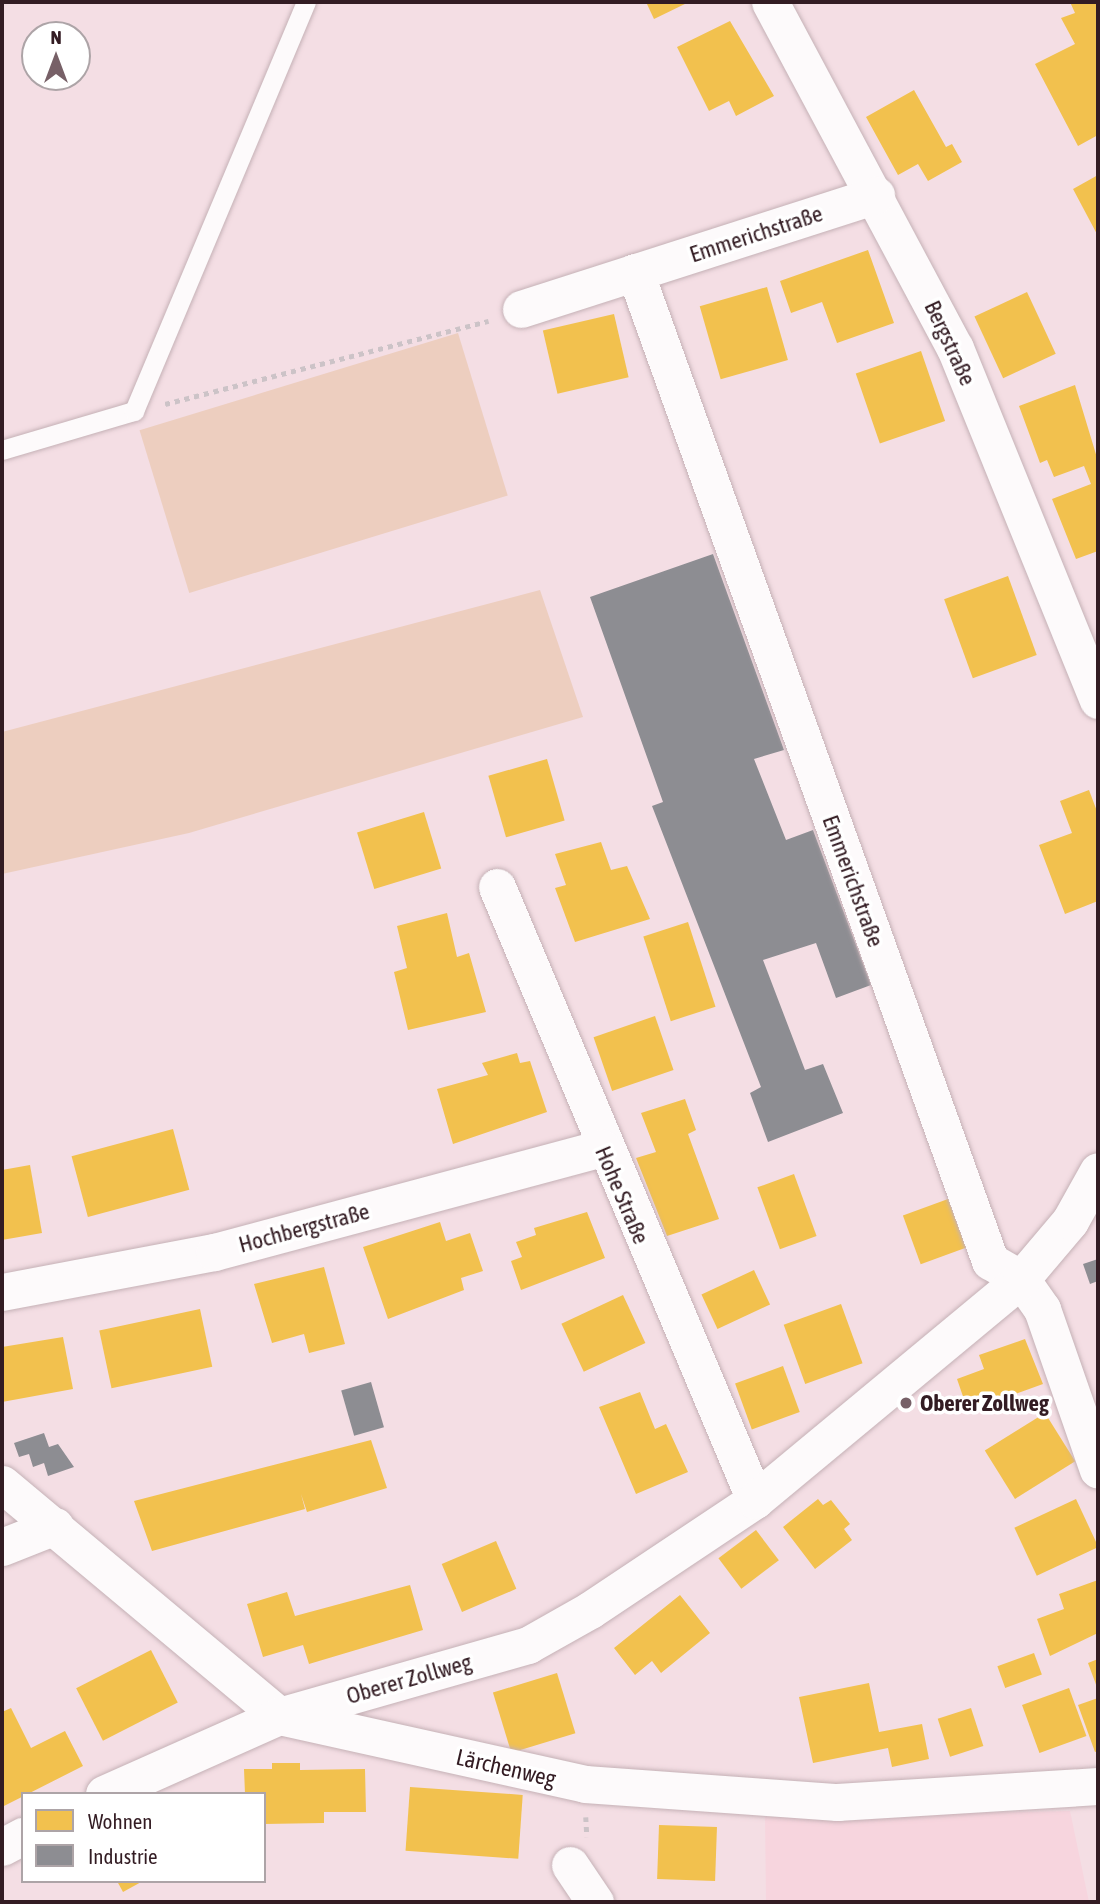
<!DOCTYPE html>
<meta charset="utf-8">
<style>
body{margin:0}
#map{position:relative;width:1100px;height:1904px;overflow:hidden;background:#f4dee4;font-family:"Asap Condensed",sans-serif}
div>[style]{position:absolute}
.built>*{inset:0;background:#f7d5de}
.green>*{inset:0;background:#edcebf;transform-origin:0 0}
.homes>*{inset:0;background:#f2c14e;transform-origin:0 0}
.industry>*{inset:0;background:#8d8d92;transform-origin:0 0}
.path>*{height:4.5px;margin-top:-2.25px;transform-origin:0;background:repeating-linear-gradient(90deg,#ccc3c7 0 5px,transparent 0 10px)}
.roads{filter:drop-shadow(0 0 2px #c5b1b6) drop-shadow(0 0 2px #c5b1b6)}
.service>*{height:19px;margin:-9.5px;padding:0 9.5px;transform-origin:9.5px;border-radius:9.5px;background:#fdfafb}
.minor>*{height:37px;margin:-18.5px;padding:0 18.5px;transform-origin:18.5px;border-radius:18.5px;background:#fdfafb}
.dots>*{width:19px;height:19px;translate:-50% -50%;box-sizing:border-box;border:4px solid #fff;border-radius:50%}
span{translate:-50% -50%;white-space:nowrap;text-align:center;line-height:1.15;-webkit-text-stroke:7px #fff;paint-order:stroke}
.street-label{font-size:23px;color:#331c23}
.poi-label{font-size:23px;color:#331c23;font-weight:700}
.left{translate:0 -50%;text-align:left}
.frame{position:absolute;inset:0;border:4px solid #331c23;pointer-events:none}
.legend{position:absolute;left:21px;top:1792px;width:245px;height:91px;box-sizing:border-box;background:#fff;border:2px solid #ada4a7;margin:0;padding:9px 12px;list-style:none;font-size:21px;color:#331c23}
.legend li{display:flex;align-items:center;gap:14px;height:35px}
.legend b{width:35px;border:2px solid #ada4a7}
.north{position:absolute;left:21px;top:21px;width:70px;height:70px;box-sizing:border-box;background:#fff;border:2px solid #ada4a7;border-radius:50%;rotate:0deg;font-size:19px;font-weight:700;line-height:28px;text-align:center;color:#331c23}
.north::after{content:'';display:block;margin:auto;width:24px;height:32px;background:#776067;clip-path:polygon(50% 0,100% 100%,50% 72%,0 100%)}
</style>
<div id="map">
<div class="built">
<div style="clip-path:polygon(1070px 1811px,1089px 1902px,704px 1902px,766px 1901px,765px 1817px)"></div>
</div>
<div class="green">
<div style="left:458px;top:333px;width:170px;height:333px;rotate:73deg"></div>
<div style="clip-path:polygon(540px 590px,583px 717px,189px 833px,2px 874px,2px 732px)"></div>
</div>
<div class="homes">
<div style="clip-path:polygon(646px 2px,689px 2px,654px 19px)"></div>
<div style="clip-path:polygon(1070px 2px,1098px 2px,1098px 135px,1078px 146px,1035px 64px,1075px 44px,1061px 18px,1075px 13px)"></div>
<div style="clip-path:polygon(730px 21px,774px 96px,736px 116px,729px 101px,709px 111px,677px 47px)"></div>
<div style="clip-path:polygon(914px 90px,946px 147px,952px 144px,962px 162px,928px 181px,918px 164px,898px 175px,866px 117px)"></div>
<div style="clip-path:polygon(1098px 175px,1098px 236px,1073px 189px)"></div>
<div style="clip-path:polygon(868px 250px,894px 323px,837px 343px,822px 302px,791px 313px,780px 281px)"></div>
<div style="left:767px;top:287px;width:76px;height:70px;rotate:74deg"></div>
<div style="left:1027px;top:292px;width:68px;height:58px;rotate:65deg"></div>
<div style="left:614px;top:314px;width:65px;height:73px;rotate:77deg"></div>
<div style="left:921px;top:351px;width:74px;height:69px;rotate:71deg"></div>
<div style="clip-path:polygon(1075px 385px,1098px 461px,1098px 551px,1076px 559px,1052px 499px,1091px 484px,1084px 466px,1054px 477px,1047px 460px,1040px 463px,1019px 406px)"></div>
<div style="left:1008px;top:576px;width:84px;height:68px;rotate:70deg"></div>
<div style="left:547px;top:759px;width:64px;height:61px;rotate:74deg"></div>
<div style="clip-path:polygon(1089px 790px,1098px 814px,1098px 901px,1065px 914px,1039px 845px,1072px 833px,1060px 801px)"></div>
<div style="left:424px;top:812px;width:59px;height:70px;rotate:73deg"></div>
<div style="clip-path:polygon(601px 842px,611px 870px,627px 866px,650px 919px,575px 942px,555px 888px,566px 885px,555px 854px)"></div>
<div style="clip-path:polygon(447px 913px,457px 957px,469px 953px,486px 1012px,408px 1030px,394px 972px,407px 968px,397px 926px)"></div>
<div style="left:688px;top:922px;width:89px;height:47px;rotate:72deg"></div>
<div style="left:655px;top:1016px;width:57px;height:65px;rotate:71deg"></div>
<div style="clip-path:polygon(517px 1053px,520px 1063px,530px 1061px,547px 1112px,453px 1144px,437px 1089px,488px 1075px,482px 1063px)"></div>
<div style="clip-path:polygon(685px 1099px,696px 1130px,688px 1134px,719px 1219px,667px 1236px,636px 1158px,656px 1152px,641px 1113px)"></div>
<div style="left:173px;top:1129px;width:63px;height:105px;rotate:75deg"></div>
<div style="clip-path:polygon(30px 1165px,42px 1233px,2px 1240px,2px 1170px)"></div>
<div style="left:794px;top:1174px;width:66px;height:39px;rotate:70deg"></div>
<div style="left:948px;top:1199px;width:52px;height:48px;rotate:70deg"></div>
<div style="clip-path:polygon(587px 1212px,605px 1258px,521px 1290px,511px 1261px,522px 1257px,516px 1242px,536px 1235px,534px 1228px)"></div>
<div style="clip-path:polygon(440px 1222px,446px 1241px,470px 1233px,483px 1271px,461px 1278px,464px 1290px,388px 1319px,363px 1247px)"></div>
<div style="clip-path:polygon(324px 1267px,345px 1344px,309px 1353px,304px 1334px,272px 1343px,254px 1284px)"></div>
<div style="left:754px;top:1270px;width:38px;height:58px;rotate:65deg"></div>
<div style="left:623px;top:1295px;width:53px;height:68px;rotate:65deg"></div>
<div style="left:841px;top:1304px;width:63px;height:61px;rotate:70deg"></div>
<div style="left:200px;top:1309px;width:59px;height:103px;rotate:78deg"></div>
<div style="clip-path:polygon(63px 1337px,73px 1389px,2px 1402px,2px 1347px)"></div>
<div style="clip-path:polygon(1025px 1339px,1043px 1384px,968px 1411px,957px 1379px,984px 1369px,979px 1355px)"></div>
<div style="left:783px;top:1366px;width:49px;height:51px;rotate:70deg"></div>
<div style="clip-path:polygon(640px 1392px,655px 1429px,666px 1424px,688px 1472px,636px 1494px,599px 1407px)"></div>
<div style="left:1045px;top:1413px;width:57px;height:71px;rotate:58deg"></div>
<div style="clip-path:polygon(371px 1440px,387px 1488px,307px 1512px,301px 1494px,305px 1509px,152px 1551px,134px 1501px)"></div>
<div style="clip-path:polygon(818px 1499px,823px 1505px,831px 1500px,850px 1524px,844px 1529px,852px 1540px,815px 1569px,783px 1527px)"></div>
<div style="left:1076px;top:1499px;width:53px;height:68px;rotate:65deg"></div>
<div style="left:756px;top:1530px;width:38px;height:47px;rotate:53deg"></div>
<div style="left:496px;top:1541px;width:52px;height:59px;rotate:67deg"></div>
<div style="clip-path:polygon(1098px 1580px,1098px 1633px,1050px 1656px,1037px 1619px,1064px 1609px,1059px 1594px)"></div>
<div style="clip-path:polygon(410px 1585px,423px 1630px,309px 1664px,303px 1645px,263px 1657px,247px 1604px,287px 1592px,295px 1616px)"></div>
<div style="clip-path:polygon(680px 1595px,710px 1633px,661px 1673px,652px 1661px,635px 1675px,614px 1648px)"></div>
<div style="left:151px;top:1650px;width:59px;height:84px;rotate:63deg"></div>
<div style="left:1034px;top:1653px;width:23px;height:39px;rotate:70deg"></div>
<div style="clip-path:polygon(1098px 1659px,1098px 1690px,1088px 1663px)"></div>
<div style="left:557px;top:1673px;width:63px;height:67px;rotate:73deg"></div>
<div style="clip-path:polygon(869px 1683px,879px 1732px,922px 1724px,929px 1759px,892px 1767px,888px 1748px,813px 1763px,799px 1697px)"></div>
<div style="left:1069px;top:1688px;width:51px;height:50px;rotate:70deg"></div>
<div style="clip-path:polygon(1098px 1698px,1098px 1751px,1095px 1752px,1078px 1705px)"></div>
<div style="clip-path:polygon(11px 1708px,31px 1748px,65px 1731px,83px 1766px,2px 1807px,2px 1712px)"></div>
<div style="left:971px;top:1708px;width:40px;height:35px;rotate:72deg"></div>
<div style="clip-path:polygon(272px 1763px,300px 1763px,300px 1770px,365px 1769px,366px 1812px,324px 1812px,324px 1823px,264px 1824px,264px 1794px,245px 1794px,244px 1769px,272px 1769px)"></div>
<div style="left:410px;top:1787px;width:113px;height:64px;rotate:4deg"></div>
<div style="left:659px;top:1825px;width:58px;height:54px;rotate:2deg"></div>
<div style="clip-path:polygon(117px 1881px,143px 1881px,123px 1892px)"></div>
</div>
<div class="industry">
<div style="clip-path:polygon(713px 554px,784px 750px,754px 759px,786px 840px,813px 830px,871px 985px,836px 998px,816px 943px,763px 960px,805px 1070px,823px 1064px,843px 1113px,768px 1142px,750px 1093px,761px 1087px,652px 806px,663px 802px,590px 597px)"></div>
<div style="clip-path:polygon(1098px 1259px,1098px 1281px,1090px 1284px,1083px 1264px)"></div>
<div style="left:371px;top:1382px;width:47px;height:31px;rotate:74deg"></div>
<div style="clip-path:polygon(44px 1433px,49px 1447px,58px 1444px,74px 1467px,48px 1476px,44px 1463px,33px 1467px,29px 1454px,19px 1457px,14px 1443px)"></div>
</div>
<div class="path">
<div style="left:165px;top:404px;width:334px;rotate:-14.4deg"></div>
<div style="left:586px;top:1817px;width:20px;rotate:87deg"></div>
</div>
<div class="roads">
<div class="service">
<div style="left:2px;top:450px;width:138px;rotate:-16.5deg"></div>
<div style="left:134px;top:411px;width:444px;rotate:-67.2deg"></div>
</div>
<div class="minor">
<div style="left:770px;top:2px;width:392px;rotate:61.9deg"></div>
<div style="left:955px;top:348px;width:380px;rotate:67.9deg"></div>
<div style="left:635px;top:272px;width:1051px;rotate:70.25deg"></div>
<div style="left:990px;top:1261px;width:36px;rotate:30deg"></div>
<div style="left:1021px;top:1279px;width:37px;rotate:55deg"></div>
<div style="left:1042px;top:1309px;width:170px;rotate:70.8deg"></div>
<div style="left:521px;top:309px;width:373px;rotate:-17.8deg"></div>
<div style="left:497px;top:887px;width:665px;rotate:67.17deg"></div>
<div style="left:2px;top:1292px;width:216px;rotate:-10.7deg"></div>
<div style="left:214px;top:1252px;width:402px;rotate:-15deg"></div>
<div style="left:2px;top:1484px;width:361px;rotate:39.9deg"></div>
<div style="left:279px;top:1716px;width:313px;rotate:12.5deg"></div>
<div style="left:585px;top:1784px;width:253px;rotate:4.1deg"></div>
<div style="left:837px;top:1802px;width:261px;rotate:-3.5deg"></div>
<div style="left:2px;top:1547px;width:57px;rotate:-21.6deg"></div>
<div style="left:104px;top:1794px;width:192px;rotate:-24deg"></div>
<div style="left:279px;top:1716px;width:259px;rotate:-15.9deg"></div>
<div style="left:528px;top:1645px;width:71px;rotate:-29.4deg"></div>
<div style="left:590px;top:1610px;width:198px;rotate:-33.7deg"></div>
<div style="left:755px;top:1500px;width:346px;rotate:-39.7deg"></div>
<div style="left:1021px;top:1279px;width:76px;rotate:-49.8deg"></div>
<div style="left:1070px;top:1221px;width:57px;rotate:-60.8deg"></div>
<div style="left:2px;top:1847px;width:24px;rotate:-28deg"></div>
<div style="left:570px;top:1865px;width:45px;rotate:56deg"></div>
</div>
</div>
<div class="dots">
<div style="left:906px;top:1403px;background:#776067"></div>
</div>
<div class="street-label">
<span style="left:756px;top:234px;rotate:-18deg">Emmerichstraße</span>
<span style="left:950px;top:343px;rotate:65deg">Bergstraße</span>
<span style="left:853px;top:881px;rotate:70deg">Emmerichstraße</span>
<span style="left:622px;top:1195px;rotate:67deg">Hohe Straße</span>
<span style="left:304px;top:1228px;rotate:-15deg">Hochbergstraße</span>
<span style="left:409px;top:1679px;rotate:-16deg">Oberer Zollweg</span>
<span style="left:506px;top:1768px;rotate:13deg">Lärchenweg</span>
</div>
<div class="poi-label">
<span class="left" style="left:920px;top:1403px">Oberer Zollweg</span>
</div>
<div class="frame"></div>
<ul class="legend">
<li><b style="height:19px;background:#f2c14e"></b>Wohnen</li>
<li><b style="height:19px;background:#8d8d92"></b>Industrie</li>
</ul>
<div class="north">N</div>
</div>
